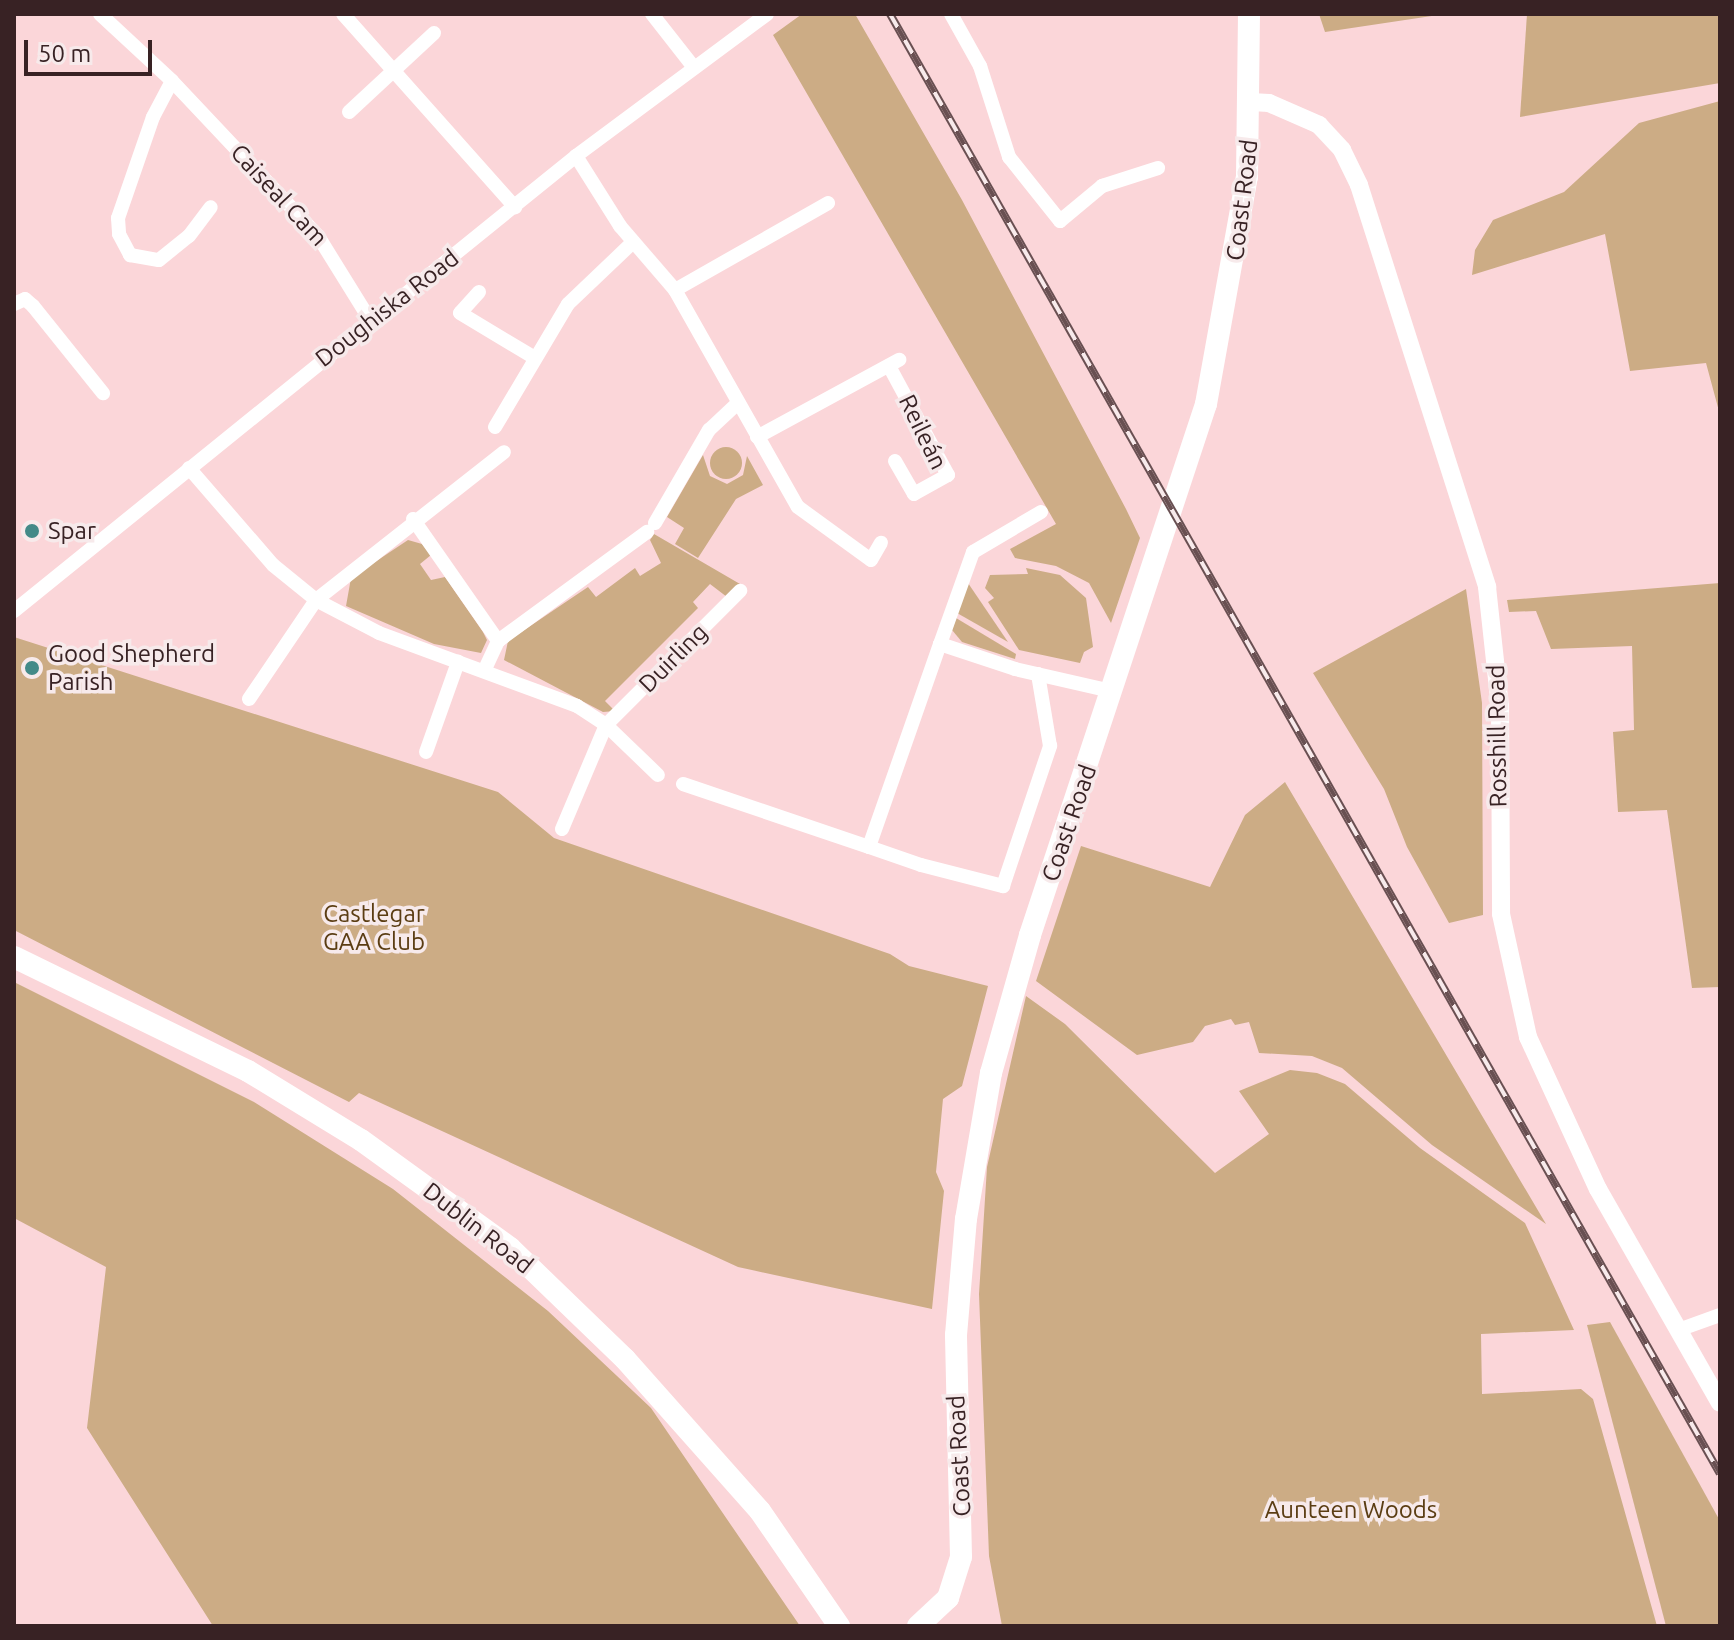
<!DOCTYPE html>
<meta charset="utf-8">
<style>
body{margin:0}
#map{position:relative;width:1734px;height:1640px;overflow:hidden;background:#fbd6d9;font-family:Ubuntu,sans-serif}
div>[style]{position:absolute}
.green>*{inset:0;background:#ccac85}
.round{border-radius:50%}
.minor>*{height:14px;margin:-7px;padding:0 7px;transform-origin:7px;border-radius:7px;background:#fff}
.tertiary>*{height:18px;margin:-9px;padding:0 9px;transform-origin:9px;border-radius:9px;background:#fff}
.secondary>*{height:22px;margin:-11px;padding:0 11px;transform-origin:11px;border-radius:11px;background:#fff}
.rail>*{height:8px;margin-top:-4px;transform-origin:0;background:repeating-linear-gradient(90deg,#f7eaeb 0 15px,#695052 0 30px);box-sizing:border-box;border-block:2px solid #695052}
.dots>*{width:22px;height:22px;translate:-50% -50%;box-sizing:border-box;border:4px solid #f7eaeb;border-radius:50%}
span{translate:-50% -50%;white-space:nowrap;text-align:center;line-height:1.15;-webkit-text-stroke:7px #f7eaeb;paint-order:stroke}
.street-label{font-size:24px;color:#382224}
.poi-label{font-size:24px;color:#382224}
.left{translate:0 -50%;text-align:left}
.park-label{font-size:24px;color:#5b3d13}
.frame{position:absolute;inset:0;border:16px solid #382224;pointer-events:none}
.scale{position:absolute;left:24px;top:40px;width:128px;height:36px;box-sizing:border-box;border:4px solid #382224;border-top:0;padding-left:10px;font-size:24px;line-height:28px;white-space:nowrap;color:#382224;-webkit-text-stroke:6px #f7eaeb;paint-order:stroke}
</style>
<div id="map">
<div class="green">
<div style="clip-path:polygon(802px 14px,855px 14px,962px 200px,1126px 509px,1140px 538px,1111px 623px,1089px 583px,1056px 566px,1015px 558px,1010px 549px,1056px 524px,773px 35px)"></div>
<div style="clip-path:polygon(1319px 14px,1445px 14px,1325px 32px)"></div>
<div style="clip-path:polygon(1527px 14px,1720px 14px,1720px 83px,1520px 117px)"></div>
<div style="clip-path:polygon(1720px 101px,1720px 415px,1706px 363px,1630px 371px,1605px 234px,1472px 275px,1475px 250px,1493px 220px,1564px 192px,1639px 123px)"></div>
<div class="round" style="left:710px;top:447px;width:32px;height:32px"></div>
<div style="clip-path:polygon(703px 455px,710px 476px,727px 484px,743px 475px,747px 456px,763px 485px,736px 499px,698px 558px,675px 544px,684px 528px,667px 517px)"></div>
<div style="clip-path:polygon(654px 534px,740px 584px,727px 597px,710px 584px,693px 602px,698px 608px,605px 701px,615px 711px,603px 712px,504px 660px,508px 641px,588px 587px,596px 597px,635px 568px,640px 576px,661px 563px,650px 540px)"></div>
<div style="clip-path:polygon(408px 540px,422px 544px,431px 555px,420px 564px,431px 580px,445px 577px,483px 632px,487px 640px,481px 653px,434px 644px,346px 606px,351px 578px)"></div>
<div style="clip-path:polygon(1026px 568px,1060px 575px,1086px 598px,1093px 647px,1084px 652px,1080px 663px,1019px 650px,988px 602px,994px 598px,985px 588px,990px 575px,1028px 574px)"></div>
<div style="clip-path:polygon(968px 583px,1008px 642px,957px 613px)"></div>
<div style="clip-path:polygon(1720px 583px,1720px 987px,1692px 988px,1667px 810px,1618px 812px,1613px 732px,1634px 730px,1632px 646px,1551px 649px,1536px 611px,1509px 612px,1507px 600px)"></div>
<div style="clip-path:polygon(1466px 589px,1482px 703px,1483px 915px,1449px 923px,1407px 847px,1384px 789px,1313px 673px)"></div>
<div style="clip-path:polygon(956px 618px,1016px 654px,1015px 659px,962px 642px,952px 630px)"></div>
<div style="clip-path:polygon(14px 637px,498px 792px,554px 838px,890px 954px,909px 966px,988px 986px,962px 1086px,943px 1099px,936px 1172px,944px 1191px,932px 1309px,738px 1267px,359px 1093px,349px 1102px,14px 930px)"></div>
<div style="clip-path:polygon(1285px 782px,1546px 1224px,1432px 1145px,1342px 1068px,1312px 1056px,1259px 1053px,1249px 1022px,1235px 1025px,1231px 1019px,1205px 1026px,1193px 1042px,1137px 1055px,1036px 981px,1081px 846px,1210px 887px,1245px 815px)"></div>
<div style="clip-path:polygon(14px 982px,254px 1102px,393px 1189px,548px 1311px,651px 1408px,800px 1626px,213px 1626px,87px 1428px,106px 1267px,14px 1218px)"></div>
<div style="clip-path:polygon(1026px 996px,1065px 1024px,1215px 1173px,1269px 1134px,1239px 1091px,1290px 1070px,1317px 1073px,1345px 1084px,1420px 1148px,1525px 1223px,1574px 1330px,1481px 1334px,1482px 1394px,1581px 1389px,1593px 1399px,1657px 1626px,1002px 1626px,989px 1556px,979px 1294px,987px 1167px)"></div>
<div style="clip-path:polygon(1610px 1322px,1720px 1521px,1720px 1626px,1666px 1626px,1587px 1325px)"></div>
</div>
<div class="minor">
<div style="left:100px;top:14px;width:98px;rotate:42.9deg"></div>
<div style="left:172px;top:81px;width:213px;rotate:46.7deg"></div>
<div style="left:318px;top:236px;width:99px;rotate:58.2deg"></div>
<div style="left:343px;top:14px;width:259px;rotate:48.3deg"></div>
<div style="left:652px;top:14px;width:65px;rotate:51.9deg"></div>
<div style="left:951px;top:14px;width:60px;rotate:60.9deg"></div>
<div style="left:980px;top:66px;width:96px;rotate:72.3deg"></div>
<div style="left:1009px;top:157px;width:82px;rotate:51.4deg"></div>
<div style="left:1060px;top:221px;width:55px;rotate:-39.8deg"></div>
<div style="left:1102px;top:186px;width:59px;rotate:-17.8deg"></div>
<div style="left:172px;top:81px;width:41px;rotate:117.8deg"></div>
<div style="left:153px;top:117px;width:107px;rotate:109.1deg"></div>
<div style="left:118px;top:218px;width:16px;rotate:86deg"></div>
<div style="left:119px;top:234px;width:24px;rotate:62deg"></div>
<div style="left:130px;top:255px;width:29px;rotate:10deg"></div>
<div style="left:159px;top:260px;width:38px;rotate:-39deg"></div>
<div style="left:189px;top:236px;width:36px;rotate:-53deg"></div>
<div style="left:349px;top:112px;width:116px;rotate:-42.9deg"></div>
<div style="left:576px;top:156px;width:83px;rotate:57.8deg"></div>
<div style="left:620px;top:226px;width:84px;rotate:49.3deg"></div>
<div style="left:675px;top:290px;width:249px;rotate:60.5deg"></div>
<div style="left:798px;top:507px;width:90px;rotate:36deg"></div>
<div style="left:871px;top:560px;width:20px;rotate:-60deg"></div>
<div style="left:675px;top:290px;width:176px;rotate:-29.6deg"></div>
<div style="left:479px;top:292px;width:28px;rotate:132deg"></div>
<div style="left:460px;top:313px;width:87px;rotate:31deg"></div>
<div style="left:14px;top:304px;width:12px;rotate:-24deg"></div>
<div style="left:25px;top:299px;width:11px;rotate:41deg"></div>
<div style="left:33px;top:306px;width:112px;rotate:51.2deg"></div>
<div style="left:889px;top:366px;width:124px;rotate:61.6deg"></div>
<div style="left:948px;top:475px;width:39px;rotate:151deg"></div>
<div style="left:914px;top:494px;width:38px;rotate:-120deg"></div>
<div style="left:495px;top:427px;width:143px;rotate:-59.3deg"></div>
<div style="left:568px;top:304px;width:90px;rotate:-43.6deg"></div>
<div style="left:757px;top:437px;width:162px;rotate:-28.5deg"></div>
<div style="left:189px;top:468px;width:128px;rotate:49.1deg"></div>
<div style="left:273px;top:565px;width:55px;rotate:39.1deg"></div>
<div style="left:316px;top:600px;width:71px;rotate:27.6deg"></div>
<div style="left:379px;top:633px;width:211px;rotate:20.2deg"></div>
<div style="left:577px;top:706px;width:35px;rotate:33deg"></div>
<div style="left:606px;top:725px;width:72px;rotate:43.9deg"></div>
<div style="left:1041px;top:512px;width:79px;rotate:149.5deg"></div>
<div style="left:973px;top:552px;width:98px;rotate:109.7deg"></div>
<div style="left:940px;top:644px;width:79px;rotate:18.4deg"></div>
<div style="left:1015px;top:669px;width:98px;rotate:12.9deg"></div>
<div style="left:413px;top:519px;width:149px;rotate:55.1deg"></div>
<div style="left:655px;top:523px;width:108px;rotate:-59.9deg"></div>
<div style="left:709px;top:430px;width:40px;rotate:-43deg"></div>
<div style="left:14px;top:611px;width:723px;rotate:-38.99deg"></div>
<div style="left:576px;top:156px;width:238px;rotate:-36.6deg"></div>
<div style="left:940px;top:644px;width:215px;rotate:109.3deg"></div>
<div style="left:869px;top:847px;width:55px;rotate:19.1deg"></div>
<div style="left:921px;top:865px;width:85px;rotate:14.4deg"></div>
<div style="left:1003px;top:886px;width:148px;rotate:-71.4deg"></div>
<div style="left:1050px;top:746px;width:73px;rotate:-99.5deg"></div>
<div style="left:485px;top:669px;width:31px;rotate:-65deg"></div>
<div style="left:498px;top:641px;width:185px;rotate:-36.2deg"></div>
<div style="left:249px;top:699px;width:120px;rotate:-55.9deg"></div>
<div style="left:316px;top:600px;width:239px;rotate:-38.2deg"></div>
<div style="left:426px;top:752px;width:96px;rotate:-70.4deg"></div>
<div style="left:683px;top:784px;width:196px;rotate:18.7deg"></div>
<div style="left:562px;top:829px;width:113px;rotate:-67.1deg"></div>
<div style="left:606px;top:725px;width:190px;rotate:-45deg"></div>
<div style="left:1681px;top:1329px;width:41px;rotate:-19.7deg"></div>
</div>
<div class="tertiary">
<div style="left:1251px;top:102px;width:18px;rotate:3deg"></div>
<div style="left:1269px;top:103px;width:55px;rotate:23.7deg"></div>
<div style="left:1319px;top:125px;width:34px;rotate:47deg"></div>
<div style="left:1342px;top:150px;width:39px;rotate:64deg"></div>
<div style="left:1359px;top:185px;width:422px;rotate:72.3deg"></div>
<div style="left:1487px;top:587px;width:120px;rotate:83.8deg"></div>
<div style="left:1500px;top:706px;width:208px;rotate:89.7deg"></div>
<div style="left:1501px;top:914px;width:126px;rotate:77.6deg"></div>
<div style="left:1528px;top:1037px;width:167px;rotate:65.3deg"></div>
<div style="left:1598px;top:1189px;width:246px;rotate:60.3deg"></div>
</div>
<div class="secondary">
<div style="left:14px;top:957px;width:260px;rotate:26deg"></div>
<div style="left:248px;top:1071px;width:132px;rotate:31.4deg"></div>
<div style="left:361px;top:1140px;width:184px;rotate:35.9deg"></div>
<div style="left:510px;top:1248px;width:160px;rotate:44deg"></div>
<div style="left:625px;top:1359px;width:203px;rotate:48.4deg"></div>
<div style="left:760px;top:1511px;width:140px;rotate:55.5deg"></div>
<div style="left:918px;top:1626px;width:41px;rotate:-43deg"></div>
<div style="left:948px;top:1598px;width:43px;rotate:-72.4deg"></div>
<div style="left:961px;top:1557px;width:222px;rotate:-91.3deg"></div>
<div style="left:956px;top:1335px;width:116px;rotate:-85.1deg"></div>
<div style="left:966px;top:1219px;width:148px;rotate:-80.3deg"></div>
<div style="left:991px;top:1073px;width:143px;rotate:-74.2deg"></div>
<div style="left:1030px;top:935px;width:559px;rotate:-71.66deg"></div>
<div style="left:1206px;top:404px;width:231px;rotate:-79.8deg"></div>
<div style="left:1247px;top:177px;width:163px;rotate:-89.3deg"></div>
</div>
<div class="rail">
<div style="left:890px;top:14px;width:1679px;rotate:60.38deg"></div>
</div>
<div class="dots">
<div style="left:32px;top:531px;background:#438a88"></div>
<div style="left:32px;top:668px;background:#438a88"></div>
</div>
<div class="street-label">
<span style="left:279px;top:195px;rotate:47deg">Caiseal Cam</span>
<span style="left:1242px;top:200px;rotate:-83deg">Coast Road</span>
<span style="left:387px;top:308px;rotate:-38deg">Doughiska Road</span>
<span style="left:923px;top:432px;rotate:64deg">Reileán</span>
<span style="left:673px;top:658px;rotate:-45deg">Duirling</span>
<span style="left:1497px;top:736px;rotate:-91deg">Rosshill Road</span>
<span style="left:1069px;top:823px;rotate:-71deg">Coast Road</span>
<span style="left:478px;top:1228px;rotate:38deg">Dublin Road</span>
<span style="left:959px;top:1456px;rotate:-93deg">Coast Road</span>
</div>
<div class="poi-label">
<span class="left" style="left:48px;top:531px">Spar</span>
<span class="left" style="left:48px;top:668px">Good Shepherd<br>Parish</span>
</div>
<div class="park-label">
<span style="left:374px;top:928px">Castlegar<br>GAA Club</span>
<span style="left:1351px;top:1510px">Aunteen Woods</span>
</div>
<div class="frame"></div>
<div class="scale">50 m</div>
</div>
